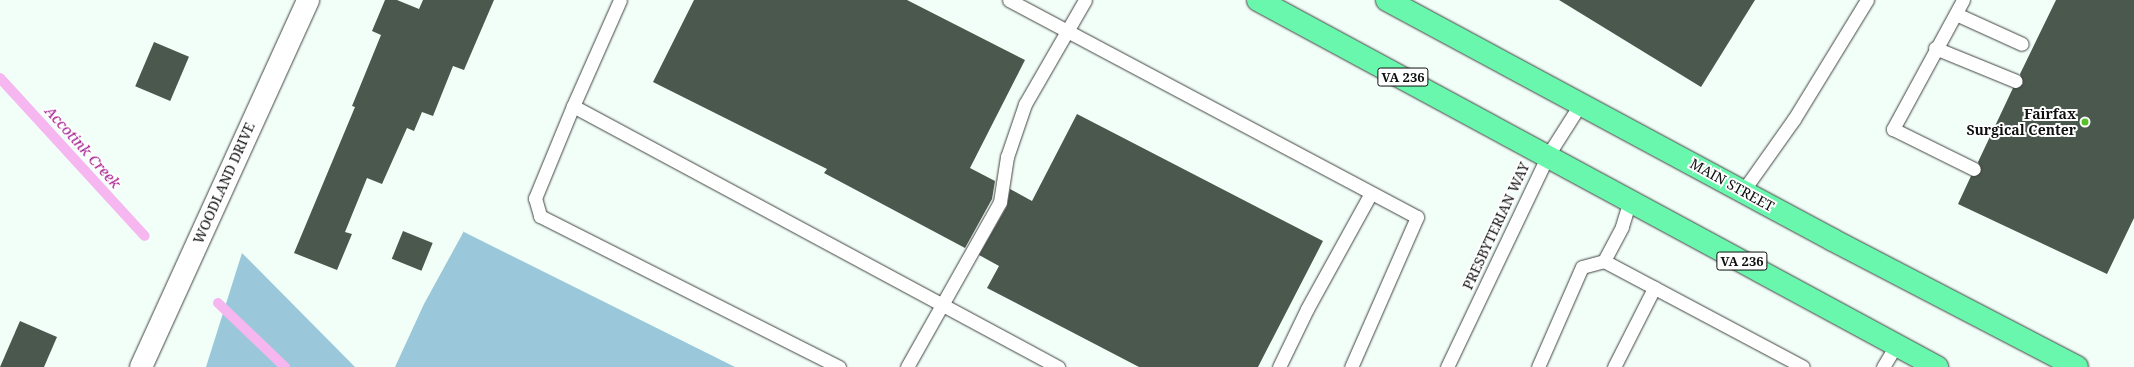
<!DOCTYPE html>
<style>
body{margin:0}
#map{position:relative;width:2134px;height:367px;overflow:hidden;background:#f1fff8;font-family:"Noto Serif",serif}
div>[style]{position:absolute}
.forest>*{inset:0;background:#9ac8da}
.stream>*{height:10px;margin:-5px;padding:0 5px;transform-origin:5px;border-radius:5px;background:#f6b6ef}
.building>*{inset:0;background:#4b584d;transform-origin:0 0}
.roads{filter:drop-shadow(0 0 1px #424242) drop-shadow(0 0 1px #424242)}
.service>*{height:13px;margin:-6.5px;padding:0 6.5px;transform-origin:6.5px;border-radius:6.5px;background:#fff}
.minor>*{height:22px;margin:-11px;padding:0 11px;transform-origin:11px;border-radius:11px;background:#fff}
.primary>*{height:22px;margin:-11px;padding:0 11px;transform-origin:11px;border-radius:11px;background:#69f7ae}
.dots>*{width:11px;height:11px;translate:-50% -50%;box-sizing:border-box;border:2px solid #fff;border-radius:50%}
span{translate:-50% -50%;white-space:nowrap;text-align:center;line-height:1.15;-webkit-text-stroke:4px #fff;paint-order:stroke}
.shield-label span{padding:1px 3px;background:#fff;border:1px solid;border-radius:3px;-webkit-text-stroke-width:0}
.shield-label{font-size:13px;color:#0f0f0f;font-weight:700}
.poi-label{font-size:14px;color:#0f0f0f;font-weight:700}
.right{translate:-100% -50%;text-align:right}
.street-label{font-size:14px;color:#0f0f0f}
.water-label{font-size:15px;color:#a1188a;font-style:italic}
</style>
<div id="map">
<div class="forest">
<div style="clip-path:polygon(464px 231px,464px 232px,735px 367px,395px 367px,424px 304px)"></div>
<div style="clip-path:polygon(242px 253px,355px 367px,206px 367px)"></div>
</div>
<div class="stream">
<div style="left:0;top:78px;width:214px;rotate:47.5deg"></div>
<div style="left:218px;top:303px;width:93px;rotate:43.7deg"></div>
</div>
<div class="building">
<div style="clip-path:polygon(385px 0,397px 0,419px 9px,423px 0,494px 0,464px 70px,453px 66px,433px 116px,422px 112px,414px 131px,407px 128px,382px 184px,367px 178px,345px 232px,352px 234px,337px 270px,294px 253px,355px 107px,352px 106px,381px 35px,372px 31px)"></div>
<div style="clip-path:polygon(694px 0,907px 0,1025px 60px,970px 168px,995px 181px,992px 199px,965px 248px,824px 173px,827px 169px,653px 82px)"></div>
<div style="clip-path:polygon(1559px 0,1755px 0,1701px 87px)"></div>
<div style="clip-path:polygon(2056px 0,2134px 0,2134px 218px,2107px 274px,1958px 204px,1971px 176px,1981px 172px,1978px 162px,2013px 88px,2023px 84px,2020px 74px)"></div>
<div style="left:154px;top:42px;width:38px;height:48px;rotate:23deg"></div>
<div style="clip-path:polygon(1077px 114px,1323px 241px,1258px 367px,1139px 367px,987px 288px,999px 266px,979px 255px,1007px 206px,1010px 189px,1032px 201px)"></div>
<div style="left:403px;top:231px;width:32px;height:30px;rotate:22deg"></div>
<div style="clip-path:polygon(20px 321px,57px 337px,44px 367px,0 367px)"></div>
</div>
<div class="roads">
<div class="service">
<div style="left:620px;top:0;width:116px;rotate:113.9deg"></div>
<div style="left:573px;top:106px;width:551px;rotate:28.29deg"></div>
<div style="left:1009px;top:0;width:462px;rotate:28deg"></div>
<div style="left:1417px;top:217px;width:164px;rotate:113.7deg"></div>
<div style="left:1963px;top:0;width:147px;rotate:118.5deg"></div>
<div style="left:1893px;top:129px;width:90px;rotate:26.3deg"></div>
<div style="left:1956px;top:14px;width:72px;rotate:24.4deg"></div>
<div style="left:1935px;top:48px;width:87px;rotate:22.2deg"></div>
<div style="left:573px;top:106px;width:100px;rotate:112.4deg"></div>
<div style="left:535px;top:198px;width:19px;rotate:74deg"></div>
<div style="left:540px;top:216px;width:335px;rotate:26.8deg"></div>
<div style="left:1743px;top:191px;width:88px;rotate:-54.7deg"></div>
<div style="left:1794px;top:119px;width:140px;rotate:-58.5deg"></div>
<div style="left:1630px;top:200px;width:28px;rotate:107deg"></div>
<div style="left:1622px;top:227px;width:38px;rotate:118deg"></div>
<div style="left:1604px;top:261px;width:225px;rotate:28deg"></div>
<div style="left:907px;top:367px;width:189px;rotate:-60.6deg"></div>
<div style="left:1000px;top:202px;width:46px;rotate:-81.2deg"></div>
<div style="left:1007px;top:157px;width:56px;rotate:-71.2deg"></div>
<div style="left:1025px;top:104px;width:120px;rotate:-60deg"></div>
<div style="left:1279px;top:367px;width:64px;rotate:-64.2deg"></div>
<div style="left:1307px;top:309px;width:132px;rotate:-61.1deg"></div>
<div style="left:1447px;top:367px;width:235px;rotate:-64.5deg"></div>
<div style="left:1548px;top:155px;width:62px;rotate:-57.6deg"></div>
<div style="left:1538px;top:367px;width:109px;rotate:-66.3deg"></div>
<div style="left:1582px;top:267px;width:23px;rotate:-15deg"></div>
<div style="left:1614px;top:367px;width:89px;rotate:-63.1deg"></div>
<div style="left:1883px;top:367px;width:26px;rotate:-59deg"></div>
</div>
<div class="minor">
<div style="left:141px;top:367px;width:403px;rotate:-65.5deg"></div>
</div>
<div class="primary">
<div style="left:1258px;top:0;width:772px;rotate:28.39deg"></div>
<div style="left:1387px;top:0;width:506px;rotate:28.29deg"></div>
<div style="left:1833px;top:240px;width:275px;rotate:27.5deg"></div>
</div>
</div>
<div class="dots">
<div style="left:2085px;top:122px;background:#57bf27"></div>
</div>
<div class="shield-label">
<span style="left:1403px;top:77px">VA 236</span>
<span style="left:1742px;top:261px">VA 236</span>
</div>
<div class="poi-label">
<span class="right" style="left:2076px;top:122px">Fairfax<br>Surgical Center</span>
</div>
<div class="street-label">
<span style="left:224px;top:183px;rotate:-66deg">WOODLAND DRIVE</span>
<span style="left:1732px;top:185px;rotate:29deg">MAIN STREET</span>
<span style="left:1496px;top:226px;rotate:-65deg">PRESBYTERIAN WAY</span>
</div>
<div class="water-label">
<span style="left:83px;top:147px;rotate:48deg">Accotink Creek</span>
</div>
</div>
